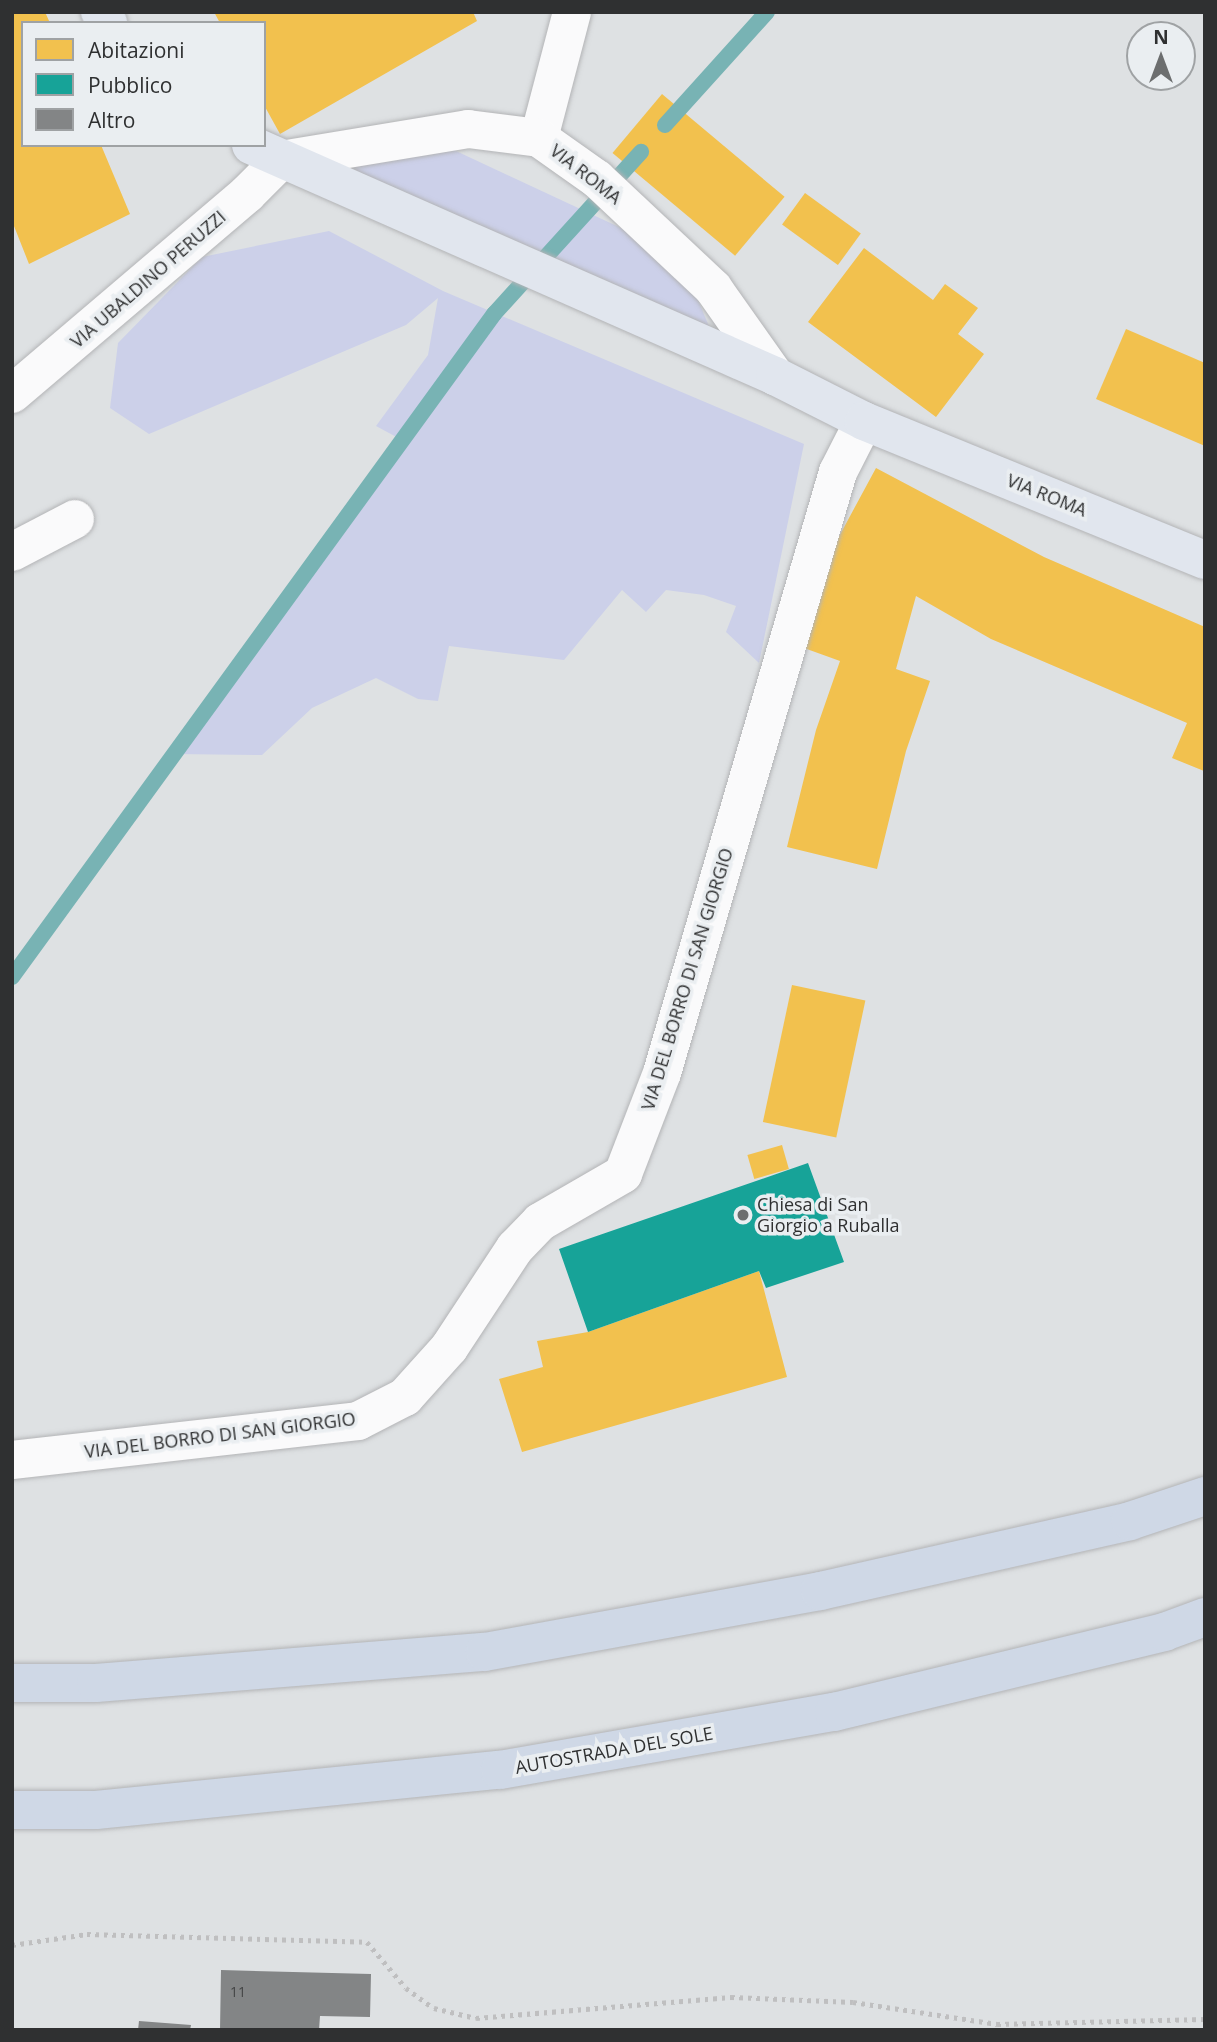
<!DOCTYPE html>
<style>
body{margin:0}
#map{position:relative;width:1217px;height:2042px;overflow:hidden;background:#dee1e3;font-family:"Open Sans",sans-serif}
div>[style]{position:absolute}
.green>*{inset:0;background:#ccd0e9}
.homes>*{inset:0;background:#f2c14e;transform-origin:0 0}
.public>*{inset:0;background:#17a398}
.stream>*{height:16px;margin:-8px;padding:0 8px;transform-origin:8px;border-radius:8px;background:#78b3b4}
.building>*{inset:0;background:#838586}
.path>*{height:4.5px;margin-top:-2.25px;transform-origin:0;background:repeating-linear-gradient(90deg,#bfbfc0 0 3.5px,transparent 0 8.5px)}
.roads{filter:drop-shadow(0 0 2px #b3b4b6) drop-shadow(0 0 2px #b3b4b6)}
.minor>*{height:38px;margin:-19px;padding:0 19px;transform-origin:19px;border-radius:19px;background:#fafafb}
.major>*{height:38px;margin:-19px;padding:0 19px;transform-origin:19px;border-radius:19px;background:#e1e6ee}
.highway>*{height:38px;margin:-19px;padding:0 19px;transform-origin:19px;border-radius:19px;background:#cfd8e6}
.dots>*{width:19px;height:19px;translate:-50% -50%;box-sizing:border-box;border:4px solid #eaeef1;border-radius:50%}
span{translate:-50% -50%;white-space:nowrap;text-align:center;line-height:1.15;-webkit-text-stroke:7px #eaeef1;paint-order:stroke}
.number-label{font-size:14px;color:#444546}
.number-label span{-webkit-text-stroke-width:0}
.street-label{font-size:18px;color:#2f3031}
.poi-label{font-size:18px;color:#2f3031}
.left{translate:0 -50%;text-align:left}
.frame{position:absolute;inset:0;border:14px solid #2f3031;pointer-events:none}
.legend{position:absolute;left:21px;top:21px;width:245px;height:126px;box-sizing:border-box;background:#eaeef1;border:2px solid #9fa2a4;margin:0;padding:9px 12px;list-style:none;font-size:21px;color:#2f3031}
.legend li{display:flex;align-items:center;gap:14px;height:35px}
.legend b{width:35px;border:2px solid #9fa2a4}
.north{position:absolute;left:1126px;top:21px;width:70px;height:70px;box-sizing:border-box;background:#eaeef1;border:2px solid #9fa2a4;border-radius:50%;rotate:0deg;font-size:19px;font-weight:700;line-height:28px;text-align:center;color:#2f3031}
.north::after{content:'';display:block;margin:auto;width:24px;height:32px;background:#6c6e6f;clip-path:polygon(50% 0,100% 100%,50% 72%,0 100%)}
</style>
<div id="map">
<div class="green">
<div style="clip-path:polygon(439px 143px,679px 255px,711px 331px,334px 166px)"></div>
<div style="clip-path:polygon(329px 231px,443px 291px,804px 444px,759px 663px,726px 632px,736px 606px,704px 595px,666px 590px,646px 612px,622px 590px,564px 660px,449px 646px,438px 701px,418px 699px,376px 678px,312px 708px,262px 755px,174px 754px,402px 440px,376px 426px,428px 355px,438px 298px,406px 325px,149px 434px,110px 408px,118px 343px,202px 257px)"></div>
</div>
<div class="homes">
<div style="clip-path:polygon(12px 12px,45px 12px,50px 23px,23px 23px,23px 145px,101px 145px,130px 214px,29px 264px,12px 221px)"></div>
<div style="clip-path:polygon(214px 12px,473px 12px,477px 21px,280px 134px,264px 105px,264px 23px,220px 23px)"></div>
<div style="left:662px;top:94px;width:160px;height:77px;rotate:40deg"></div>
<div style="left:805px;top:193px;width:69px;height:39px;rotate:36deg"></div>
<div style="clip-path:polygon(864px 248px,933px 300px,945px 284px,978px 308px,958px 334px,984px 354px,936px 417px,808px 322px)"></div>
<div style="clip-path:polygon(1126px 329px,1205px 363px,1205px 446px,1096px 399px)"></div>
<div style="clip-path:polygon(876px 468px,1044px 557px,1205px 627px,1204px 771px,1172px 758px,1187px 723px,991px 639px,916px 596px,896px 669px,930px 681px,906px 751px,877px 869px,787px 847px,816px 730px,840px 661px,804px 648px,829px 555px)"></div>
<div style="left:792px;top:985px;width:75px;height:140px;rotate:12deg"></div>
<div style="left:782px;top:1145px;width:25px;height:36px;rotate:74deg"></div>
<div style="clip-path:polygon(759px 1271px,787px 1377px,522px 1452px,499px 1379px,543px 1367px,537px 1341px,588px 1332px)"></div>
</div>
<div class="public">
<div style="clip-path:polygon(808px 1163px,844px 1262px,766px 1288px,759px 1271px,588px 1332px,559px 1249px)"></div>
</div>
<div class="stream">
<div style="left:665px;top:125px;width:152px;rotate:-47.9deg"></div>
<div style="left:12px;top:977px;width:820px;rotate:-53.98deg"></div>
<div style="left:494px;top:314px;width:219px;rotate:-47.8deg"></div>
</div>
<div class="building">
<div style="clip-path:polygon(221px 1970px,371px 1974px,370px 2017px,320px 2016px,319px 2030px,220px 2030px)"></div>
<div style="clip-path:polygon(139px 2021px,191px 2025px,190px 2030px,138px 2030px)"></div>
</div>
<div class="path">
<div style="left:12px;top:1945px;width:76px;rotate:-8.3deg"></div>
<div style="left:87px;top:1934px;width:280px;rotate:1.6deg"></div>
<div style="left:367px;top:1942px;width:60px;rotate:49.7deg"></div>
<div style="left:406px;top:1988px;width:34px;rotate:36deg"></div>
<div style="left:434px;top:2008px;width:43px;rotate:13.4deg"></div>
<div style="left:476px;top:2018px;width:256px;rotate:-4.7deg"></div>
<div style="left:731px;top:1997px;width:122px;rotate:2.3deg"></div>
<div style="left:853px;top:2002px;width:146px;rotate:8.7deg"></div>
<div style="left:997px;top:2024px;width:208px;rotate:-1.4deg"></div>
</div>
<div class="roads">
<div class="minor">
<div style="left:539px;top:138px;width:130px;rotate:-75.3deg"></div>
<div style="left:12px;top:394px;width:309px;rotate:-40.4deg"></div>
<div style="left:247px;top:194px;width:48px;rotate:-45deg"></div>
<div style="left:281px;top:160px;width:190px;rotate:-9.4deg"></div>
<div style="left:468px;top:129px;width:72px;rotate:7.2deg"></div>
<div style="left:539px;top:138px;width:71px;rotate:35.3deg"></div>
<div style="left:597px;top:179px;width:159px;rotate:43.2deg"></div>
<div style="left:713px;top:288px;width:108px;rotate:54.8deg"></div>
<div style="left:12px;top:552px;width:71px;rotate:-27.6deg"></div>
<div style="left:12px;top:1460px;width:348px;rotate:-6.4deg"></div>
<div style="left:358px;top:1421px;width:53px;rotate:-27.1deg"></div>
<div style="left:405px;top:1397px;width:66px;rotate:-48.1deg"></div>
<div style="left:449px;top:1348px;width:120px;rotate:-56.6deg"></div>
<div style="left:515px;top:1248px;width:36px;rotate:-46deg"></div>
<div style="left:540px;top:1222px;width:96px;rotate:-30deg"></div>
<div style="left:623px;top:1174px;width:108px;rotate:-68.9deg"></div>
<div style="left:662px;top:1073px;width:626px;rotate:-73.68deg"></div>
<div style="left:838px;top:472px;width:57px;rotate:-63deg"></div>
</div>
<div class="major">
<div style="left:100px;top:12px;width:14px;rotate:54deg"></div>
<div style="left:251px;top:145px;width:573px;rotate:23.79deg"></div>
<div style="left:775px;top:376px;width:100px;rotate:26.8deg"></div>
<div style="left:864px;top:421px;width:368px;rotate:22.2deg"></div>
</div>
<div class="highway">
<div style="left:12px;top:1683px;width:84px"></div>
<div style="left:96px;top:1683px;width:390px;rotate:-4.6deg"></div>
<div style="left:485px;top:1652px;width:341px;rotate:-10.3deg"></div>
<div style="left:820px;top:1591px;width:318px;rotate:-12.7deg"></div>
<div style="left:1130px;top:1521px;width:79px;rotate:-18.4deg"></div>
<div style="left:12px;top:1810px;width:84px"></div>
<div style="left:96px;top:1810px;width:406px;rotate:-5.7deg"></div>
<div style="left:500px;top:1770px;width:339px;rotate:-9.9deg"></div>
<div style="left:834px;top:1712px;width:340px;rotate:-13.6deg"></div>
<div style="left:1164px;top:1632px;width:44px;rotate:-20.1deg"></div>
</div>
</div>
<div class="dots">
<div style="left:743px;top:1215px;background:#6c6e6f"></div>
</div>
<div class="number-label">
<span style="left:238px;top:1992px">11</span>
</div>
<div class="street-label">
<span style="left:586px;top:174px;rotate:38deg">VIA ROMA</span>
<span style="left:148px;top:279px;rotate:-41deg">VIA UBALDINO PERUZZI</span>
<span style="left:1047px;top:495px;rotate:22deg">VIA ROMA</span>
<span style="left:687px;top:979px;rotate:-73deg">VIA DEL BORRO DI SAN GIORGIO</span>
<span style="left:220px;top:1435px;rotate:-7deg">VIA DEL BORRO DI SAN GIORGIO</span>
<span style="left:614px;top:1750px;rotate:-10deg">AUTOSTRADA DEL SOLE</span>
</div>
<div class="poi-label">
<span class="left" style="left:757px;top:1215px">Chiesa di San<br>Giorgio a Ruballa</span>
</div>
<div class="frame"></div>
<ul class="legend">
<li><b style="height:19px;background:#f2c14e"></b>Abitazioni</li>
<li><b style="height:19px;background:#17a398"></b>Pubblico</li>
<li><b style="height:19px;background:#838586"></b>Altro</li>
</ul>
<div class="north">N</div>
</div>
